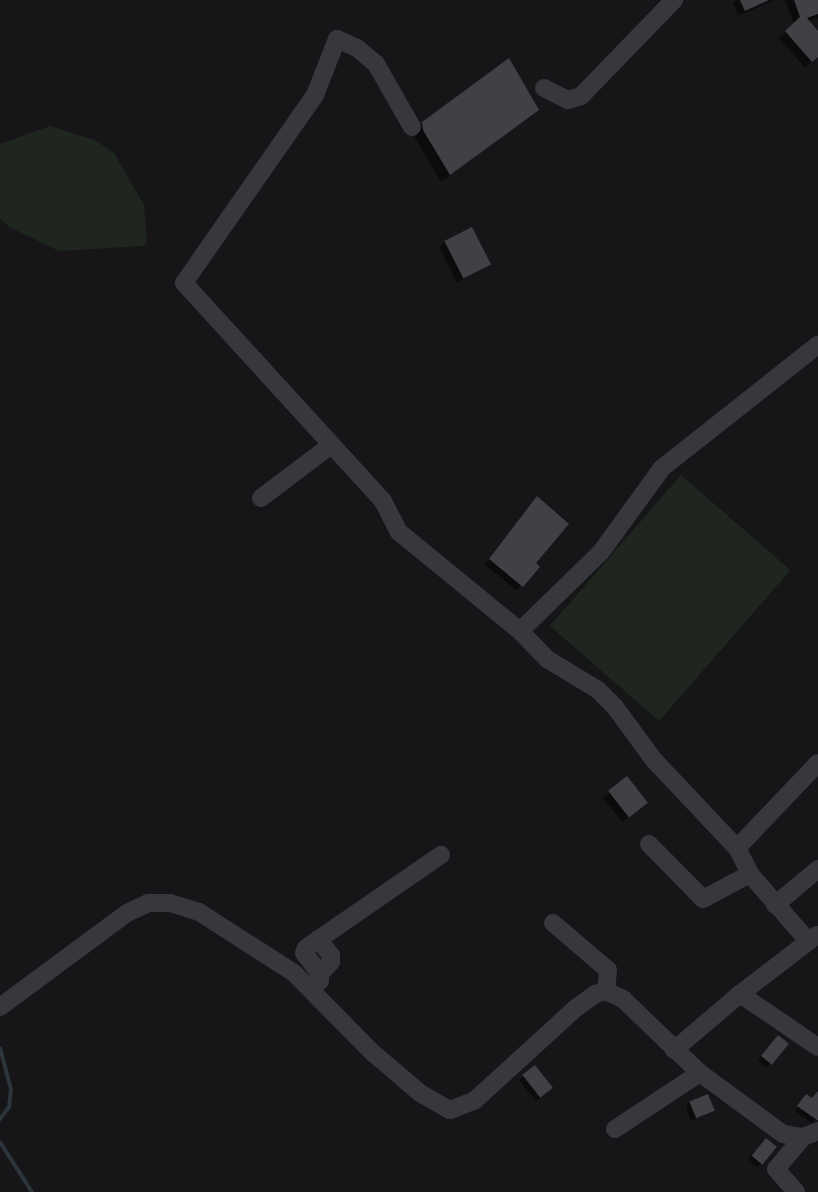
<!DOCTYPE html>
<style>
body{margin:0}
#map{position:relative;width:818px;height:1192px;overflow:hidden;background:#161618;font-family:Karla,sans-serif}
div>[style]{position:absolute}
.green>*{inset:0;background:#1e261f;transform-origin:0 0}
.shadow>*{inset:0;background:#0007}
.stream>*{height:4px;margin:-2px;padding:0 2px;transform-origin:2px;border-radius:2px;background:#2c353c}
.building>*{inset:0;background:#404145;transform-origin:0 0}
.minor>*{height:18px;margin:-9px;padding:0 9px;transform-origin:9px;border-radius:9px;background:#37383d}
span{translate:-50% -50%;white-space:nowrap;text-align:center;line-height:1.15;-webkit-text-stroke:5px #111113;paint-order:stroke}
</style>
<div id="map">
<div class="green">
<div style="clip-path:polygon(50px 126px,95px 140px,114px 153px,144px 205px,147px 242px,142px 246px,59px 251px,9px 227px,0 218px,0 144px)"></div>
<div style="left:681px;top:475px;width:145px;height:200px;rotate:41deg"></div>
</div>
<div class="shadow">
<div style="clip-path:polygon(736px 0,774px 0,738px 16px,733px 4px)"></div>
<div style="clip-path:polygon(785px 0,818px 0,818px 18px,808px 21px,818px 33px,818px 56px,805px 68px,779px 38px,794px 25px)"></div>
<div style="clip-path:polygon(537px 110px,441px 182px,415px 138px,414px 132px,423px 123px)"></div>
<div style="clip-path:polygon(445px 241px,489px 265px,457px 283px,439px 247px)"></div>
<div style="clip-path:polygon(532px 504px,533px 563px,517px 591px,485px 565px)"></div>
<div style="clip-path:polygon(627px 779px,640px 809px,622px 822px,603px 798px)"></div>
<div style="clip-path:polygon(774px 1041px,770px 1064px,766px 1068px,758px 1060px)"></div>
<div style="clip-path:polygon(535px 1067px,548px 1092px,536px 1101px,519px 1080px)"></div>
<div style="clip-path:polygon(818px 1092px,818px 1116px,812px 1123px,795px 1111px,803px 1100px,812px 1100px)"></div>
<div style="clip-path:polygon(690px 1102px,713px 1111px,691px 1121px,686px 1106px)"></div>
<div style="clip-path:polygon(762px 1143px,774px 1147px,757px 1167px,748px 1159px)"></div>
</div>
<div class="stream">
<div style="left:0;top:1048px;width:42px;rotate:75deg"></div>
<div style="left:11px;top:1089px;width:18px;rotate:96deg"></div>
<div style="left:9px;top:1107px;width:15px;rotate:127deg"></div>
<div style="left:0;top:1142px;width:59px;rotate:57.4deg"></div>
</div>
<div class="building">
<div style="clip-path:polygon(740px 0,769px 0,745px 11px)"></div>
<div style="clip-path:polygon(794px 0,818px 0,818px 14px,807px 18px,818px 31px,818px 57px,812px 62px,785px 31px,800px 17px)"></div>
<div style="clip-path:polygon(509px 58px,539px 110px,450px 175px,423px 130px,422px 122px)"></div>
<div style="left:472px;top:227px;width:42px;height:31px;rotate:63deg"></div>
<div style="clip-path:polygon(537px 496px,569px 524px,536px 563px,540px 567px,523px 587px,489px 559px)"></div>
<div style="left:627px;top:776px;width:34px;height:24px;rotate:52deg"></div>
<div style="left:778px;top:1035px;width:14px;height:27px;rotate:39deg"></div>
<div style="left:535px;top:1065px;width:29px;height:16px;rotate:52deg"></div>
<div style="clip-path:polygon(818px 1091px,818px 1120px,817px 1120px,797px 1106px,806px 1094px,812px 1098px)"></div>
<div style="left:708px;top:1094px;width:18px;height:20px;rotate:68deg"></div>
<div style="left:766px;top:1138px;width:14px;height:23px;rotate:39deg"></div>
</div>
<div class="minor">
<div style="left:544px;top:88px;width:27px;rotate:27deg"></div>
<div style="left:568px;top:100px;width:14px;rotate:-17deg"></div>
<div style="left:581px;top:96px;width:134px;rotate:-45.9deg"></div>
<div style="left:412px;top:127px;width:73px;rotate:-119.7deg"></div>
<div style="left:376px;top:64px;width:25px;rotate:-140deg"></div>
<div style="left:357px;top:48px;width:22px;rotate:-156deg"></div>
<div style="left:337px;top:39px;width:60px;rotate:111.4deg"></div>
<div style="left:315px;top:95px;width:229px;rotate:124.9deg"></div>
<div style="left:184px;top:283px;width:295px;rotate:47.6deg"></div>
<div style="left:383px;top:501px;width:35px;rotate:63deg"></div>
<div style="left:399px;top:532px;width:156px;rotate:39.3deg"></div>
<div style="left:520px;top:631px;width:39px;rotate:46deg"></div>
<div style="left:547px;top:659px;width:60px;rotate:31.3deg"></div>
<div style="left:598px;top:690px;width:24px;rotate:45deg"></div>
<div style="left:615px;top:707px;width:64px;rotate:53.8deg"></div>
<div style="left:653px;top:759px;width:122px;rotate:46.7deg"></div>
<div style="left:737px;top:848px;width:29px;rotate:63deg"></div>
<div style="left:750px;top:874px;width:89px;rotate:49.1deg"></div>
<div style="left:261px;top:498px;width:88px;rotate:-37.1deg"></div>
<div style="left:520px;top:631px;width:113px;rotate:-44.3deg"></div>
<div style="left:601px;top:552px;width:104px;rotate:-54deg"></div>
<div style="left:662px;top:468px;width:199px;rotate:-38.3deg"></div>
<div style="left:649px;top:844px;width:77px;rotate:45.5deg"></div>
<div style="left:703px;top:899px;width:53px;rotate:-28deg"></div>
<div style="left:737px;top:848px;width:117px;rotate:-46.4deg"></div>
<div style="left:775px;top:905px;width:56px;rotate:-39.9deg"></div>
<div style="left:553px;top:923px;width:72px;rotate:40.5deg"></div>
<div style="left:608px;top:970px;width:21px;rotate:95deg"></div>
<div style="left:318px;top:939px;width:21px;rotate:51deg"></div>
<div style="left:331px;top:955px;width:7px;rotate:90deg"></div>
<div style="left:331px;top:962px;width:16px;rotate:133deg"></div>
<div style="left:312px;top:989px;width:11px;rotate:-45deg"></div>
<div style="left:320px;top:981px;width:7px;rotate:-90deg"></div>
<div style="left:320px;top:974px;width:26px;rotate:-127deg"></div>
<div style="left:304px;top:953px;width:5px;rotate:-68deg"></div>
<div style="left:306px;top:948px;width:164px;rotate:-34.6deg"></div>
<div style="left:740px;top:994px;width:97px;rotate:-37.5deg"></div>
<div style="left:0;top:1007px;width:158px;rotate:-36.5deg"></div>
<div style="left:127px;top:913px;width:23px;rotate:-25deg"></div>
<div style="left:148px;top:903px;width:22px"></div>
<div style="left:170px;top:903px;width:30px;rotate:17deg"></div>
<div style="left:199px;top:912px;width:113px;rotate:32.7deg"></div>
<div style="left:294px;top:973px;width:111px;rotate:45.4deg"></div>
<div style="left:372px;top:1052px;width:63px;rotate:40.5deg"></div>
<div style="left:420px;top:1093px;width:34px;rotate:30deg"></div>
<div style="left:450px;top:1110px;width:26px;rotate:-21deg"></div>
<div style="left:474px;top:1101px;width:138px;rotate:-42.4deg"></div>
<div style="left:576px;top:1008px;width:24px;rotate:-36deg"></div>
<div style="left:595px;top:994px;width:11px;rotate:-15deg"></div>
<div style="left:606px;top:991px;width:19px;rotate:25deg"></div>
<div style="left:623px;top:999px;width:107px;rotate:43.9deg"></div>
<div style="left:700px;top:1073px;width:103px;rotate:36.3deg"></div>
<div style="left:783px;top:1134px;width:20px;rotate:9deg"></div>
<div style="left:803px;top:1137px;width:16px;rotate:-22deg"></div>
<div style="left:674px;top:1050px;width:87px;rotate:-40.3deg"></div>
<div style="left:740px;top:994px;width:94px;rotate:34.2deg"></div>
<div style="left:615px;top:1129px;width:102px;rotate:-33.4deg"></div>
<div style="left:796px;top:1192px;width:30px;rotate:-131deg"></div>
<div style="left:776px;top:1169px;width:42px;rotate:-49.8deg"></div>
</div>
</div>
